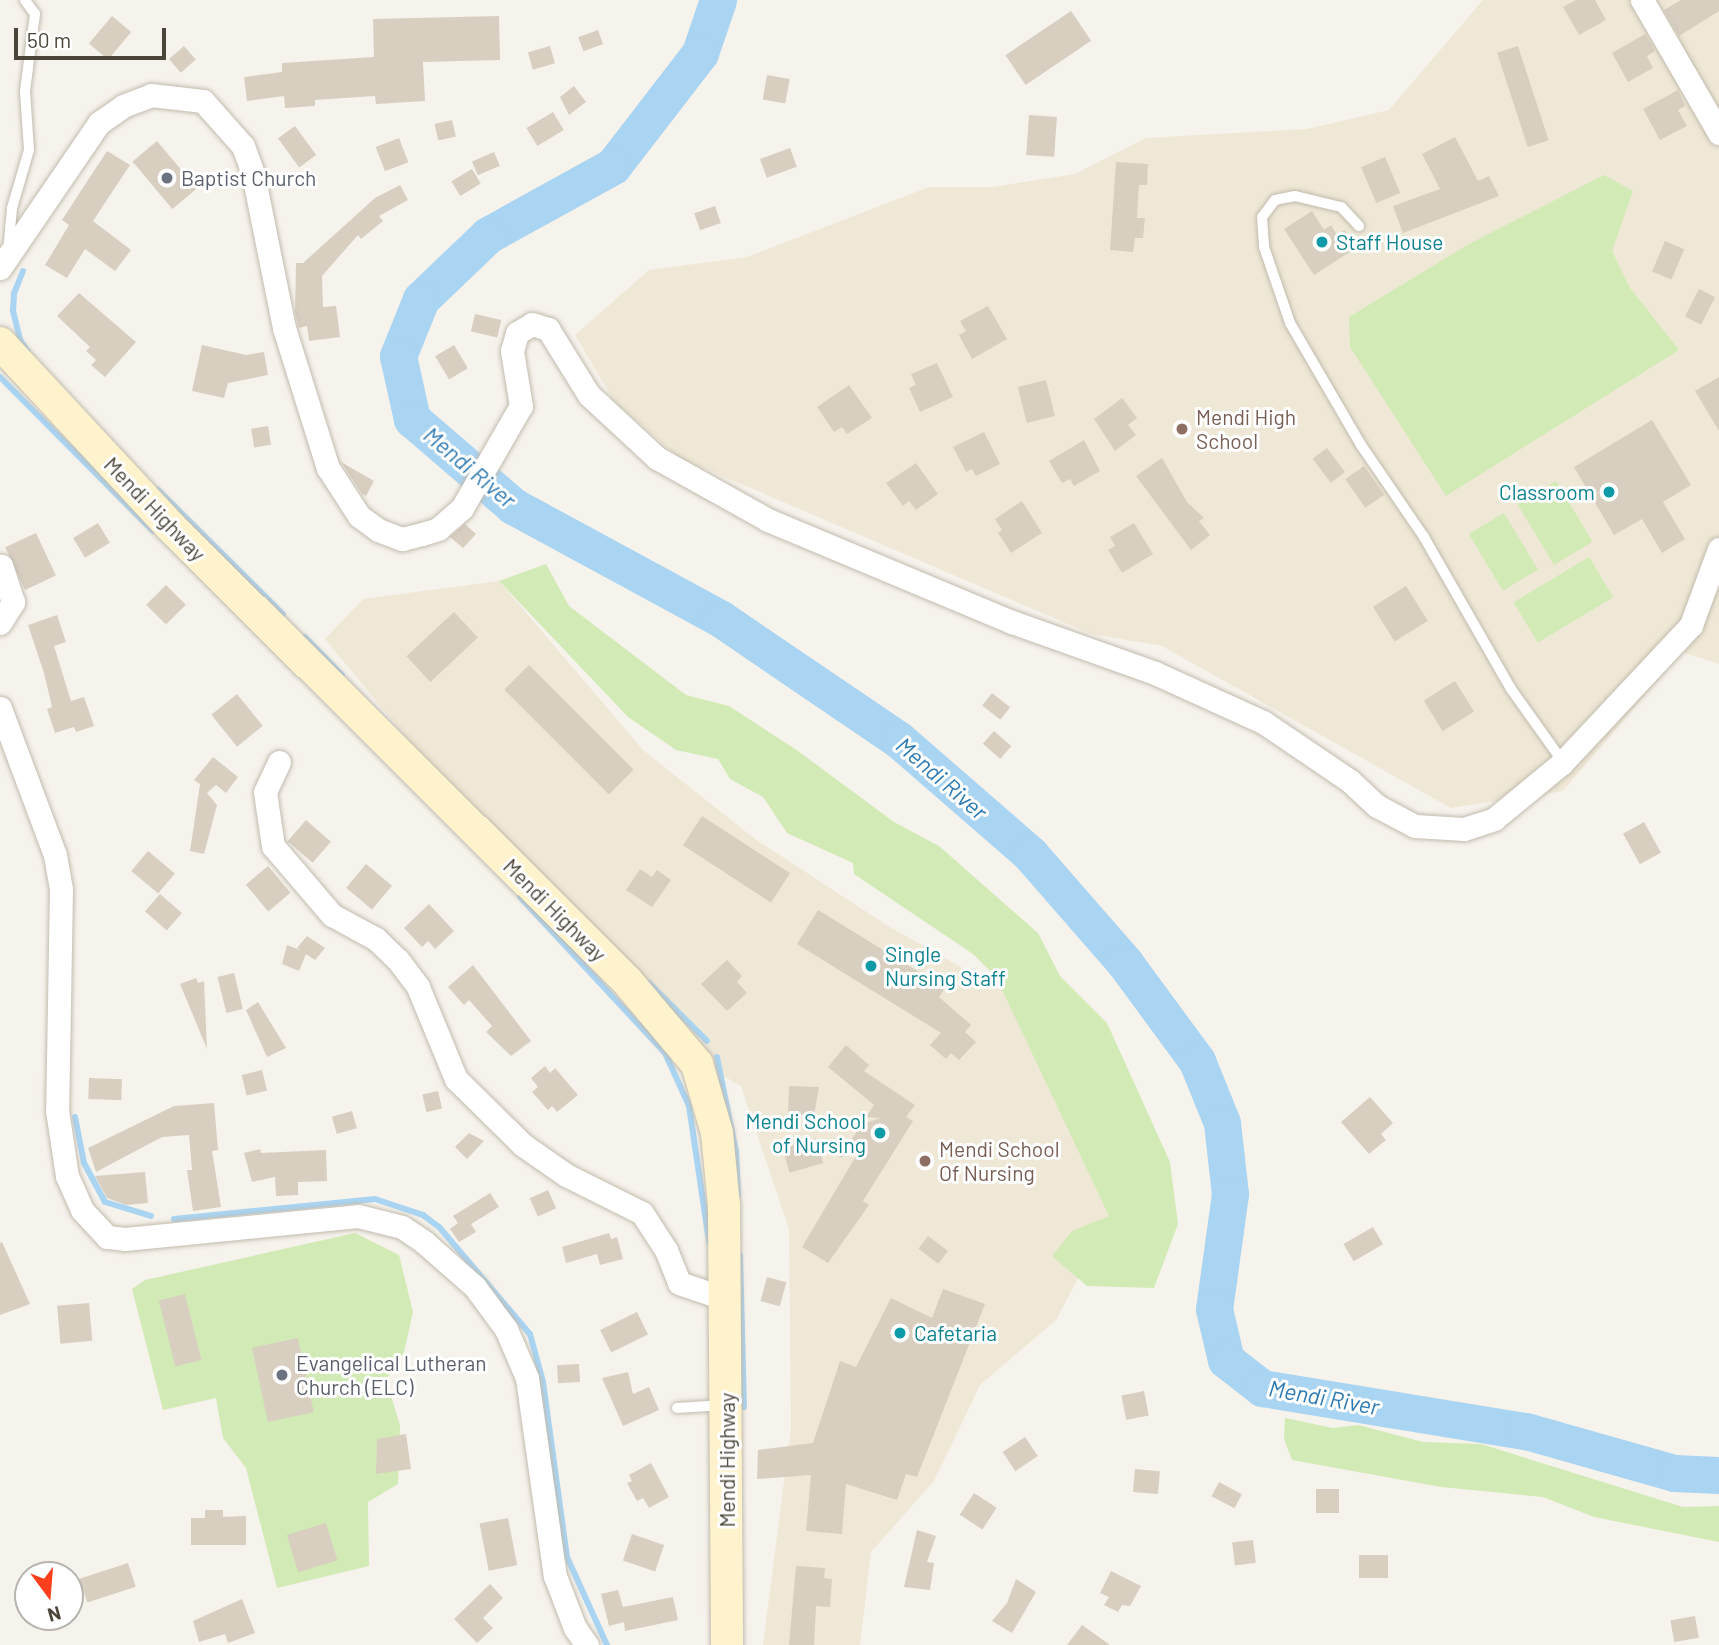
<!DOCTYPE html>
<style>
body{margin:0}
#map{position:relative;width:1719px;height:1645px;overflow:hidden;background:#f6f3ec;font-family:Barlow,sans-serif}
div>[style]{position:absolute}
.education>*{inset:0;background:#efe8d6}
.green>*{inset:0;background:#d2eab5;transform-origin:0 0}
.stream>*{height:6px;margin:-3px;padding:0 3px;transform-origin:3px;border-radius:3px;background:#a9d4f2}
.river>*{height:37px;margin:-18.5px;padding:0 18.5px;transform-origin:18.5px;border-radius:18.5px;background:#a9d4f2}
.building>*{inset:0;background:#d8cfc1;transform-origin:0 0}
.roads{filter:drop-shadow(0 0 2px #c2bbae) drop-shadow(0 0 2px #c2bbae)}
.lane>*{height:10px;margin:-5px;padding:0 5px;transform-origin:5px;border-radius:5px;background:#fff}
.street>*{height:23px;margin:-11.5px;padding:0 11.5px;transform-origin:11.5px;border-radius:11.5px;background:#fff}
.secondary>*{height:32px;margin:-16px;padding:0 16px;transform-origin:16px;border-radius:16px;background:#fff3cd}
.dots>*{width:19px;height:19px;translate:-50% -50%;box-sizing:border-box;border:4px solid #fff;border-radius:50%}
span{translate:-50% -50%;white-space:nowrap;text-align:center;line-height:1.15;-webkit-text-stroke:6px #fff;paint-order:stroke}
.worship-label{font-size:21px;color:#5b616d}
.left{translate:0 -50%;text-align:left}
.culture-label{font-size:21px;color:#0d838f}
.right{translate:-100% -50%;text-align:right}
.education-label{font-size:21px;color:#785e54}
.street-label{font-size:21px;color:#4b4439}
.water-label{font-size:23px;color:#2e7ab2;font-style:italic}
.north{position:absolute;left:14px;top:1561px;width:70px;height:70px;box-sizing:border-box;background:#fff;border:2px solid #b7b4b0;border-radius:50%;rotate:164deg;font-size:19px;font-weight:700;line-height:28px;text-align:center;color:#4b4439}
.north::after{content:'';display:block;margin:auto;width:24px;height:32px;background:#fc3f1d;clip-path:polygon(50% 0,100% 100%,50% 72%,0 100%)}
.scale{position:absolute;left:14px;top:28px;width:152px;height:32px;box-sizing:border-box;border:4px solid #4b4439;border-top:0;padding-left:9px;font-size:21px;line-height:24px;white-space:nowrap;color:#4b4439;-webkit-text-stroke:5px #fff;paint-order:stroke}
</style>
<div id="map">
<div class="education">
<div style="clip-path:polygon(1483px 0,1719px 0,1719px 664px,1682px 652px,1563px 791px,1451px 808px,1162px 646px,1091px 634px,678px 457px,614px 401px,575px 335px,649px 270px,747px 257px,929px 187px,992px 187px,1075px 174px,1146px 138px,1307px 129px,1389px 110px)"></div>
<div style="clip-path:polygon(499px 581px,643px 750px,755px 839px,888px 926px,1012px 996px,1110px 1217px,1056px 1320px,980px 1385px,934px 1481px,871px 1552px,860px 1645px,763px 1645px,791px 1428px,789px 1229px,741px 1086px,651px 1034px,325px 639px,363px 599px)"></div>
</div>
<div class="green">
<div style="clip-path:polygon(1604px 175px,1633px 191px,1612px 251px,1630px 288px,1679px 350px,1446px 496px,1350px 347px,1349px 317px,1469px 244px)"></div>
<div style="left:1556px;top:481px;width:71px;height:45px;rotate:59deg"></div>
<div style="left:1504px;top:513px;width:66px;height:41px;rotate:59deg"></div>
<div style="left:1589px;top:557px;width:47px;height:88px;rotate:59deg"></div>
<div style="clip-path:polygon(546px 564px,569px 606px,686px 695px,729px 706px,798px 751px,894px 822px,939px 846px,1038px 933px,1060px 976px,1107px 1023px,1170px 1162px,1178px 1224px,1154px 1288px,1087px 1286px,1052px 1256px,1072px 1231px,1109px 1216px,996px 977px,973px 954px,854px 874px,853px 863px,787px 833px,763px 797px,730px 779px,718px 759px,676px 750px,628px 717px,499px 581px)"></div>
<div style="clip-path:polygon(355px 1233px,399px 1255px,413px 1312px,404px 1352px,386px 1380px,400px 1425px,398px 1484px,368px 1502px,369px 1566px,277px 1588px,246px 1468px,223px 1438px,216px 1398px,163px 1410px,132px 1289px,145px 1280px)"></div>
<div style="clip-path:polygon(1285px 1418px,1333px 1428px,1358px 1425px,1423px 1442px,1481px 1444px,1683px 1507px,1719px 1506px,1719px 1542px,1594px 1517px,1543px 1497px,1441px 1487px,1292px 1460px,1284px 1439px)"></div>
</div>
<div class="stream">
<div style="left:23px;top:271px;width:24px;rotate:112deg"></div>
<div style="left:14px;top:293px;width:18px;rotate:93deg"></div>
<div style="left:13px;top:311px;width:30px;rotate:76deg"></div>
<div style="left:20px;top:340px;width:14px;rotate:56deg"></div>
<div style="left:0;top:377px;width:217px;rotate:45.2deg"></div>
<div style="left:158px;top:490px;width:176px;rotate:44.8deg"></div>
<div style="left:305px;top:637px;width:53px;rotate:45.8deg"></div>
<div style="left:520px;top:897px;width:213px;rotate:47.1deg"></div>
<div style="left:665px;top:1053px;width:58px;rotate:65.6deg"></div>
<div style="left:689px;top:1106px;width:137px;rotate:81.6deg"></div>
<div style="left:649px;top:983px;width:82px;rotate:45deg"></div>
<div style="left:717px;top:1057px;width:97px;rotate:78.7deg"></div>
<div style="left:736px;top:1152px;width:43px;rotate:87.3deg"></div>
<div style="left:75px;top:1117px;width:47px;rotate:78.9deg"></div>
<div style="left:84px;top:1163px;width:44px;rotate:61.7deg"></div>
<div style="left:105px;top:1202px;width:48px;rotate:16.9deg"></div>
<div style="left:174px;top:1219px;width:202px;rotate:-5.7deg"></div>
<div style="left:375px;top:1199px;width:51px;rotate:18.4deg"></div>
<div style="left:423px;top:1215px;width:21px;rotate:37deg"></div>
<div style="left:440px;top:1228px;width:139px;rotate:49.7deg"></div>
<div style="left:530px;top:1334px;width:50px;rotate:74.8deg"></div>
<div style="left:543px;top:1382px;width:177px;rotate:82.2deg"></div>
<div style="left:567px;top:1557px;width:97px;rotate:65.6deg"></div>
<div style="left:740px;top:1255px;width:152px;rotate:88.5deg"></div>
</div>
<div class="river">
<div style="left:718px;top:0;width:56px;rotate:108.8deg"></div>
<div style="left:700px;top:53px;width:143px;rotate:127.6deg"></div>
<div style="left:613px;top:166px;width:143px;rotate:151.1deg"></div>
<div style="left:488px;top:235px;width:93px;rotate:136.3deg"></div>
<div style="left:421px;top:299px;width:61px;rotate:112deg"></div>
<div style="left:398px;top:356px;width:65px;rotate:77.5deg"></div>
<div style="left:412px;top:419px;width:133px;rotate:40.7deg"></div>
<div style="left:513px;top:506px;width:237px;rotate:28.5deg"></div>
<div style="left:721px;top:619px;width:215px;rotate:34.2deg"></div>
<div style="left:899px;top:740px;width:174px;rotate:41deg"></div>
<div style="left:1030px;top:854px;width:145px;rotate:48.9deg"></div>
<div style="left:1125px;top:963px;width:122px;rotate:53.7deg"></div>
<div style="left:1197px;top:1061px;width:67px;rotate:68deg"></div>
<div style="left:1222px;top:1123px;width:71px;rotate:83.6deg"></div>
<div style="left:1230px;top:1194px;width:116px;rotate:97.9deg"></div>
<div style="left:1214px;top:1309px;width:52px;rotate:76.8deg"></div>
<div style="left:1226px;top:1360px;width:46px;rotate:37.9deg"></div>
<div style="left:1262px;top:1388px;width:267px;rotate:9.3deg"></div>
<div style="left:1526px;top:1431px;width:154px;rotate:15.8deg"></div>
<div style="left:1674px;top:1473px;width:45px;rotate:2.5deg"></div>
</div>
<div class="building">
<div style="clip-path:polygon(1576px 0,1595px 0,1606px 20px,1579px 35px,1563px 7px)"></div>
<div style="clip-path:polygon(1681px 0,1719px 0,1719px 11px,1679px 36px,1664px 10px)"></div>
<div style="left:1071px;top:11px;width:36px;height:79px;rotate:56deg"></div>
<div style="left:112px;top:16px;width:25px;height:36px;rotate:40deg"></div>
<div style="clip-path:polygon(499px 16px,500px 60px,423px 62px,425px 101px,376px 104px,375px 96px,315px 100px,315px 106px,285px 108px,284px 96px,247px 101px,244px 77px,282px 72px,282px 63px,374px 57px,373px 19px)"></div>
<div style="left:598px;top:30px;width:15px;height:21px;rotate:70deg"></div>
<div style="clip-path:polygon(1645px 34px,1655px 51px,1647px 56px,1653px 68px,1628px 82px,1612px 53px)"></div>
<div style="left:184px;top:46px;width:18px;height:20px;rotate:49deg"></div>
<div style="left:550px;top:46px;width:18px;height:23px;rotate:74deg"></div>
<div style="left:1518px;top:46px;width:99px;height:22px;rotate:72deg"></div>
<div style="left:767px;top:75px;width:23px;height:25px;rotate:10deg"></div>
<div style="clip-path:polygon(574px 86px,586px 102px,569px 115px,560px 97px)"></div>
<div style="clip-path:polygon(1678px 90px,1685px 106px,1678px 110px,1687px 126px,1660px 140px,1643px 109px)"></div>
<div style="left:553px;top:112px;width:21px;height:31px;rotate:59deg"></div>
<div style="left:1029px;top:115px;width:28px;height:40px;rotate:4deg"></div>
<div style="left:452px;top:120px;width:17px;height:18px;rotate:77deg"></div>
<div style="left:295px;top:126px;width:36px;height:21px;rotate:54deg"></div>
<div style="clip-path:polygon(1455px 137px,1478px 181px,1489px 176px,1499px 196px,1403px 233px,1393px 206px,1440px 189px,1422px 154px)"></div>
<div style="left:399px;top:138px;width:26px;height:25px;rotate:69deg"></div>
<div style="left:157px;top:141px;width:62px;height:32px;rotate:50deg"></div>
<div style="left:790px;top:148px;width:20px;height:32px;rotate:70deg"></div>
<div style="clip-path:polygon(107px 151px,130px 165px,93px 221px,131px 250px,115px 271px,85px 249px,67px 278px,45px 265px,69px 225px,62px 220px)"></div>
<div style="left:494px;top:152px;width:15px;height:24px;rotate:67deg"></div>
<div style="left:1385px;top:157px;width:39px;height:26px;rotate:67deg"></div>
<div style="clip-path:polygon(1116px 162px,1148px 164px,1147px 185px,1139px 185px,1137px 218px,1145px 218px,1143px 238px,1135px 238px,1133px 252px,1110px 250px)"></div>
<div style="left:472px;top:169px;width:17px;height:24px;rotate:59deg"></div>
<div style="clip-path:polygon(400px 185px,408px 200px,379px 216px,383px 221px,361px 239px,358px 235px,322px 276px,323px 307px,336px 306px,340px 337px,309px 341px,307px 326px,299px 328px,295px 312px,296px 263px,303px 263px,375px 198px)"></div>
<div style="left:715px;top:206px;width:18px;height:22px;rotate:71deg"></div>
<div style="clip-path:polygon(1312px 211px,1324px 230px,1331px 225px,1337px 235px,1345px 230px,1356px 248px,1314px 275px,1284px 229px)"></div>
<div style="left:1665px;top:241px;width:21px;height:33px;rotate:23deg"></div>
<div style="left:1699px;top:289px;width:18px;height:31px;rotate:27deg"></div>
<div style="clip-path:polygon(79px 293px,136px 342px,105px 377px,91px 365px,96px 360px,86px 351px,90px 347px,57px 316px)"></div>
<div style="clip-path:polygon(988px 306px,1007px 339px,972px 359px,959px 335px,966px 331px,960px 321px)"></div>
<div style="left:475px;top:314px;width:27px;height:18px;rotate:13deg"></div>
<div style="clip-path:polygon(202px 345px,246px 355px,264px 352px,268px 375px,228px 383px,224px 398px,192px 391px)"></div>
<div style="left:454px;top:345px;width:27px;height:22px;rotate:59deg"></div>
<div style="clip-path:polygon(937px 363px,953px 397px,920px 412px,909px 388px,916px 385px,911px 374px)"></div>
<div style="clip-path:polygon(1719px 377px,1719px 431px,1695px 391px)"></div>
<div style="left:1046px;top:380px;width:37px;height:29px;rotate:76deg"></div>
<div style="clip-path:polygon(849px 385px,872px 418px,847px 434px,842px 427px,834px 432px,817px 407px)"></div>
<div style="clip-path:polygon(1122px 398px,1137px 418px,1128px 425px,1136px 435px,1115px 451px,1094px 419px)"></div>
<div style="clip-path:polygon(1652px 420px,1691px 485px,1663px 502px,1685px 539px,1662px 553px,1642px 519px,1614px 535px,1574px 467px)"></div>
<div style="left:268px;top:426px;width:19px;height:17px;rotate:81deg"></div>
<div style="clip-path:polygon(984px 432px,1000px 464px,976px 476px,972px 469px,966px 472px,953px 447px)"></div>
<div style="clip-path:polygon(1084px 440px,1100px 471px,1074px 486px,1070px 479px,1062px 483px,1049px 461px)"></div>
<div style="left:1327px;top:448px;width:30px;height:18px;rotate:53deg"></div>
<div style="clip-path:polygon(1162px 458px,1187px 502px,1204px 518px,1199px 521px,1210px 535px,1191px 550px,1136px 476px)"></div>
<div style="clip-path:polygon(341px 462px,374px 481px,366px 496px,362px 494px)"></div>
<div style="clip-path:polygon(916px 463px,938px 494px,916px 510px,909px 501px,903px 506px,886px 483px)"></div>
<div style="left:1364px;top:466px;width:35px;height:23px;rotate:55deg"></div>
<div style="clip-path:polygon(1022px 501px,1042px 533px,1011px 553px,998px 533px,1002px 530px,995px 519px)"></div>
<div style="left:98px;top:523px;width:23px;height:29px;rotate:59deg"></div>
<div style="clip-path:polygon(1134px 523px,1153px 554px,1122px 573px,1108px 550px,1115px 546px,1110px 537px)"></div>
<div style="clip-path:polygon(465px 524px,476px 534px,463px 548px,450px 537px)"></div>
<div style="left:36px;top:533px;width:47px;height:34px;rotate:65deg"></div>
<div style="left:166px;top:585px;width:28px;height:28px;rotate:45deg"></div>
<div style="left:1406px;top:586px;width:41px;height:39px;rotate:58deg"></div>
<div style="left:454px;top:612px;width:35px;height:65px;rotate:47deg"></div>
<div style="clip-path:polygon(57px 615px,66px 642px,54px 646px,71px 701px,84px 697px,94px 726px,76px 732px,74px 727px,55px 733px,47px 709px,52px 707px,44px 673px,28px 625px)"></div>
<div style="left:529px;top:665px;width:148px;height:35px;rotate:45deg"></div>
<div style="left:1455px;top:681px;width:36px;height:37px;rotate:58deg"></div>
<div style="left:992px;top:693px;width:23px;height:16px;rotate:38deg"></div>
<div style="left:237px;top:694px;width:41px;height:33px;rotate:51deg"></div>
<div style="left:994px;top:731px;width:23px;height:17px;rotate:41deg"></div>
<div style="clip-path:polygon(213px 757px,238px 777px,226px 793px,216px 785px,207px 793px,217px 805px,204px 854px,190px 851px,200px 784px,194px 780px)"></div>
<div style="left:702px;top:816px;width:105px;height:35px;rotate:33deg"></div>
<div style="left:306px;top:820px;width:33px;height:28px;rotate:41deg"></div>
<div style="left:1644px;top:822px;width:35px;height:24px;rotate:61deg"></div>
<div style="left:148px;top:851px;width:35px;height:26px;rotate:40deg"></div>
<div style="left:366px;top:864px;width:34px;height:31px;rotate:40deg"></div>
<div style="left:268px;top:866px;width:35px;height:29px;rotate:50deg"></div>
<div style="clip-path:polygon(640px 869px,652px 877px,657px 870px,671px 880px,652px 907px,626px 890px)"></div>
<div style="left:160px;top:894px;width:29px;height:23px;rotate:41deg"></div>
<div style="clip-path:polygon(429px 904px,454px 931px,435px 949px,428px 941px,422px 947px,404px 928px)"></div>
<div style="clip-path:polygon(818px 910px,945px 988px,939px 997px,971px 1025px,965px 1032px,976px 1042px,959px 1060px,951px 1053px,946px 1059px,930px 1045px,941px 1033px,797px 944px)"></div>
<div style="clip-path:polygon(307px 936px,325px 948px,315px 960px,306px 954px,299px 971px,282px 964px,287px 945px,300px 950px,297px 948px)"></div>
<div style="clip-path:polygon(727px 960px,742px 976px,737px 982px,747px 993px,727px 1011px,701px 984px)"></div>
<div style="clip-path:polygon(473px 965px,531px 1041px,511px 1056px,486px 1032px,492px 1026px,469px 1000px,464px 1005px,448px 987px)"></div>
<div style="left:234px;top:973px;width:37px;height:17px;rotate:76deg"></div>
<div style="clip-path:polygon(196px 978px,198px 983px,204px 981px,207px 1049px,180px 984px)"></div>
<div style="clip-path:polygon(258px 1002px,286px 1048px,267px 1057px,246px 1010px)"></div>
<div style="clip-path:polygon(846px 1045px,869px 1065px,864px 1071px,915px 1105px,906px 1117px,913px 1121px,863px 1201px,869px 1205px,828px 1263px,802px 1247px,859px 1151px,839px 1158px,862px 1124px,881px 1118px,866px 1117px,874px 1105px,828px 1067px)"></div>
<div style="clip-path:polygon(545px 1066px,550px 1073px,555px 1068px,578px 1095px,557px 1112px,552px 1106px,548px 1110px,532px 1092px,538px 1087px,531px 1078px)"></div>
<div style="left:262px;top:1070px;width:21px;height:21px;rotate:76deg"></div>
<div style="left:89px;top:1078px;width:33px;height:21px;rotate:2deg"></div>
<div style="clip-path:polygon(789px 1086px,819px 1087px,814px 1115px,788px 1115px)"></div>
<div style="left:438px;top:1091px;width:18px;height:16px;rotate:77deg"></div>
<div style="clip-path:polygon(1370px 1097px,1393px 1123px,1381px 1134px,1386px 1140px,1369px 1154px,1341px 1122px)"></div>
<div style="clip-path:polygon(214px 1103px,218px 1150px,212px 1151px,221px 1207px,193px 1211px,187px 1170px,192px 1170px,189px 1135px,162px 1137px,96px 1172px,88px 1148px,174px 1106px)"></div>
<div style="left:352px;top:1111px;width:18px;height:21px;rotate:74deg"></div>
<div style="clip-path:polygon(469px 1133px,484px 1141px,467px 1159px,455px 1147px)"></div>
<div style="left:816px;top:1138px;width:26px;height:35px;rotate:74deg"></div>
<div style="clip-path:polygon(260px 1149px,261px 1153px,326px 1150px,327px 1181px,298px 1182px,298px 1195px,276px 1196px,275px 1177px,252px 1182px,244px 1153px)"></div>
<div style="clip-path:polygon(145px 1172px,148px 1203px,126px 1205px,107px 1198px,95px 1176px)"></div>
<div style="left:548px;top:1190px;width:20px;height:20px;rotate:66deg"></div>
<div style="clip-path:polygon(490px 1193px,499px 1207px,471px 1224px,476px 1232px,459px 1242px,450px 1229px,458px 1223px,453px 1216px)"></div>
<div style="left:1373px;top:1227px;width:20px;height:34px;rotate:60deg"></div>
<div style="clip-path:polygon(609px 1233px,611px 1239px,617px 1237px,623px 1259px,600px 1265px,597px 1254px,566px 1263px,562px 1247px)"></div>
<div style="left:928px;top:1236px;width:25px;height:16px;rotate:37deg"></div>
<div style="clip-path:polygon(2px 1242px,30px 1304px,0 1315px,0 1243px)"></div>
<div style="left:767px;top:1277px;width:20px;height:25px;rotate:15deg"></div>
<div style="clip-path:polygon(943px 1289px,985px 1304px,917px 1477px,906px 1474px,897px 1500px,846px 1484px,842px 1534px,806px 1531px,811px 1475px,757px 1479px,758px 1450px,813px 1443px,840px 1361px,856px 1367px,891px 1298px,932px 1318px)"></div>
<div style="left:185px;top:1294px;width:68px;height:27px;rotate:76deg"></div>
<div style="left:89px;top:1303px;width:38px;height:32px;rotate:85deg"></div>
<div style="left:637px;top:1312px;width:25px;height:41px;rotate:64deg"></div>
<div style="left:298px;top:1338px;width:76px;height:47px;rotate:78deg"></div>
<div style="left:579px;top:1364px;width:18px;height:22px;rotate:87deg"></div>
<div style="clip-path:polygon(628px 1372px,633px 1394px,649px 1387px,659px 1410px,623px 1426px,602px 1378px)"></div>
<div style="left:1144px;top:1391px;width:25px;height:23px;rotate:79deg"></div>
<div style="clip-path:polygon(406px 1434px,411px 1469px,376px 1474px,377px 1439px)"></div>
<div style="left:1025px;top:1437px;width:23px;height:27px;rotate:56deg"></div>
<div style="clip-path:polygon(651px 1463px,669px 1497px,649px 1508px,643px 1498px,637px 1501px,627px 1483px,632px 1481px,629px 1475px)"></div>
<div style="left:1135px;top:1469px;width:25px;height:23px;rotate:5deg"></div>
<div style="left:1219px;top:1482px;width:26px;height:16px;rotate:28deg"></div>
<div style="left:1339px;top:1489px;width:24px;height:23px;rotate:90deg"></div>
<div style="left:974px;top:1493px;width:27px;height:26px;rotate:33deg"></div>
<div style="clip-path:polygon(205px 1510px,223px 1510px,223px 1517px,246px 1516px,246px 1545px,191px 1545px,191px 1518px,205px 1518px)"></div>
<div style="left:508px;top:1518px;width:48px;height:29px;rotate:79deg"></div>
<div style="left:326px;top:1523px;width:39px;height:41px;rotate:73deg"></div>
<div style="clip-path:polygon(917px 1530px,936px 1536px,927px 1562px,934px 1563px,930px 1590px,904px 1587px)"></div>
<div style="left:632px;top:1534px;width:34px;height:28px;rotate:19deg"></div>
<div style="left:1253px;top:1540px;width:23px;height:21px;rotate:83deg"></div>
<div style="left:1359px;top:1555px;width:29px;height:23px"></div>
<div style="left:128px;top:1563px;width:25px;height:51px;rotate:72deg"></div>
<div style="clip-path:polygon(796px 1566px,825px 1568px,824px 1578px,832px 1579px,830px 1607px,816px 1606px,814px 1645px,789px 1645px)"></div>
<div style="clip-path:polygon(1111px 1571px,1141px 1586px,1130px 1606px,1122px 1605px,1118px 1612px,1104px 1605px,1109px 1597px,1100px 1593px)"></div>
<div style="clip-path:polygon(1016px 1579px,1036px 1592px,1012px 1633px,992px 1621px,1007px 1603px)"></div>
<div style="clip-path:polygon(490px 1584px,503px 1598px,483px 1618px,493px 1628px,477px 1643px,454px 1619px)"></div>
<div style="clip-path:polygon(618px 1590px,623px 1607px,673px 1597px,678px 1620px,625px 1631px,624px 1622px,609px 1626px,601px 1594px)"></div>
<div style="clip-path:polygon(242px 1599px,255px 1633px,228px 1643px,225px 1634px,199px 1642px,193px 1621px)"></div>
<div style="left:1695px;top:1616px;width:22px;height:25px;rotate:80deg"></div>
<div style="clip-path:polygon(1082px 1625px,1110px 1645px,1067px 1645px)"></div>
</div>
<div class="roads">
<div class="lane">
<div style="left:1359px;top:226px;width:26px;rotate:-133deg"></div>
<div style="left:1341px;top:207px;width:47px;rotate:-166.6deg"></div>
<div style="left:1295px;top:196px;width:20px;rotate:169deg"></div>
<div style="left:1275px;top:200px;width:21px;rotate:127deg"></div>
<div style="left:1262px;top:217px;width:30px;rotate:86deg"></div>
<div style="left:1264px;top:247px;width:80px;rotate:71.1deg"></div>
<div style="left:1290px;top:323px;width:141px;rotate:59.8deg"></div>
<div style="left:1361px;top:445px;width:112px;rotate:55.6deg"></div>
<div style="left:1424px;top:537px;width:175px;rotate:60.2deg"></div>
<div style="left:1511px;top:689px;width:90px;rotate:54.5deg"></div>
<div style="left:8px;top:252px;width:44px;rotate:-84.8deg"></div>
<div style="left:12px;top:208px;width:60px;rotate:-73.7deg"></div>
<div style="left:29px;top:150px;width:59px;rotate:-93.9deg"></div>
<div style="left:25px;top:91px;width:78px;rotate:-82.6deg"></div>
<div style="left:35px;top:14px;width:17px;rotate:-126deg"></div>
<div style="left:677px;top:1408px;width:47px;rotate:-3.7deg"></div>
</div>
<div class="street">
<div style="left:1642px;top:0;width:154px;rotate:59.9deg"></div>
<div style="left:0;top:268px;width:176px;rotate:-55.7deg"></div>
<div style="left:99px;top:123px;width:29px;rotate:-35deg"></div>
<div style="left:123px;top:106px;width:30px;rotate:-21deg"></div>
<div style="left:151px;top:95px;width:52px;rotate:6.6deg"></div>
<div style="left:203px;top:101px;width:60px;rotate:48.4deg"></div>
<div style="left:243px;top:146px;width:30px;rotate:70deg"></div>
<div style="left:253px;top:174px;width:157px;rotate:78.6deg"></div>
<div style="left:284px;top:328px;width:147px;rotate:72.6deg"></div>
<div style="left:328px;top:468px;width:57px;rotate:57.1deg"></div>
<div style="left:359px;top:516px;width:24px;rotate:36deg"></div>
<div style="left:378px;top:530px;width:26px;rotate:21deg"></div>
<div style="left:402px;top:539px;width:21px;rotate:-14deg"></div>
<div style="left:422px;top:534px;width:17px;rotate:-17deg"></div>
<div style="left:438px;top:529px;width:32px;rotate:-41deg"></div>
<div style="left:462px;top:508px;width:118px;rotate:-60deg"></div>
<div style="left:521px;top:406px;width:56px;rotate:-99.3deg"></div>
<div style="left:512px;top:351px;width:19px;rotate:-74deg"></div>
<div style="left:517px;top:333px;width:17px;rotate:-31deg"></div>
<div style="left:532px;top:324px;width:17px;rotate:17deg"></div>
<div style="left:548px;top:329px;width:78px;rotate:58.2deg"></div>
<div style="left:589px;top:395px;width:93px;rotate:42.8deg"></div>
<div style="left:657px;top:458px;width:127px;rotate:29.2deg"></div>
<div style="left:768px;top:520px;width:264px;rotate:22.7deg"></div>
<div style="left:1012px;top:622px;width:152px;rotate:19.6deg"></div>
<div style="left:1155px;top:673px;width:119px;rotate:24.4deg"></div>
<div style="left:1263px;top:722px;width:105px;rotate:34.1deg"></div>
<div style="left:1350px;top:781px;width:37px;rotate:43deg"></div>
<div style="left:1377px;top:806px;width:43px;rotate:27.8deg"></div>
<div style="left:1415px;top:826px;width:49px;rotate:3.5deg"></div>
<div style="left:1464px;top:829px;width:32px;rotate:-18deg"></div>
<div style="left:1494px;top:819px;width:88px;rotate:-39.5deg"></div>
<div style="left:1562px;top:763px;width:189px;rotate:-46.9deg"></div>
<div style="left:1691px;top:625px;width:81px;rotate:-69.8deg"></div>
<div style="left:0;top:623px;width:25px;rotate:-58deg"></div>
<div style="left:13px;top:602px;width:38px;rotate:-108deg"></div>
<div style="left:0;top:708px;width:157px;rotate:69.5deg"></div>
<div style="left:55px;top:855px;width:35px;rotate:80deg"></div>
<div style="left:61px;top:889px;width:221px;rotate:91deg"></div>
<div style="left:57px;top:1110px;width:67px;rotate:81.4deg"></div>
<div style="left:67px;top:1176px;width:37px;rotate:66deg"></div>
<div style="left:82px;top:1210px;width:37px;rotate:47deg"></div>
<div style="left:107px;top:1237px;width:18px;rotate:6deg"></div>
<div style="left:125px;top:1239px;width:234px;rotate:-5.6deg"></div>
<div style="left:358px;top:1216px;width:45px;rotate:14deg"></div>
<div style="left:402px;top:1227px;width:27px;rotate:34deg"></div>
<div style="left:424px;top:1242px;width:68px;rotate:41.4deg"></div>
<div style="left:475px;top:1287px;width:52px;rotate:53.6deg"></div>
<div style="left:506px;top:1329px;width:53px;rotate:66.8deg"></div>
<div style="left:527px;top:1378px;width:200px;rotate:82deg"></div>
<div style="left:555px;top:1576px;width:56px;rotate:69deg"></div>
<div style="left:575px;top:1628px;width:21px;rotate:55deg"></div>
<div style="left:279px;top:762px;width:33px;rotate:115deg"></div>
<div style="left:265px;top:792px;width:55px;rotate:81.6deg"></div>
<div style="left:273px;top:846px;width:91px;rotate:49.5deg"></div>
<div style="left:332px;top:915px;width:50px;rotate:28.6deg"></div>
<div style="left:376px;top:939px;width:30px;rotate:44deg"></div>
<div style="left:398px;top:960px;width:34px;rotate:53deg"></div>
<div style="left:418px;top:987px;width:100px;rotate:67.6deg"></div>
<div style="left:456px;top:1079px;width:94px;rotate:44.6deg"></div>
<div style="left:523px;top:1145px;width:52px;rotate:34.9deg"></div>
<div style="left:566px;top:1175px;width:85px;rotate:26.6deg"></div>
<div style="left:642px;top:1213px;width:44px;rotate:57deg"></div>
<div style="left:666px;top:1250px;width:35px;rotate:68deg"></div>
<div style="left:679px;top:1283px;width:50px;rotate:18.8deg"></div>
</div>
<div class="secondary">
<div style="left:0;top:343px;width:251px;rotate:47.1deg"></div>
<div style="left:171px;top:527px;width:643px;rotate:44.87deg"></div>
<div style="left:627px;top:981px;width:109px;rotate:49.9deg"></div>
<div style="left:697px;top:1064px;width:72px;rotate:73.8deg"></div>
<div style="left:717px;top:1133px;width:73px;rotate:84.5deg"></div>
<div style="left:724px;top:1206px;width:439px;rotate:89.6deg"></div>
</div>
</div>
<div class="dots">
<div style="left:167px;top:178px;background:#6b7280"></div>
<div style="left:1322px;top:242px;background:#0f9aa8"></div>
<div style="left:1182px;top:429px;background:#8d6e63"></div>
<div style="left:1609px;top:492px;background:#0f9aa8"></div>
<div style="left:871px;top:966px;background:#0f9aa8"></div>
<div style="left:880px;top:1133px;background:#0f9aa8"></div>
<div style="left:925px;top:1161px;background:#8d6e63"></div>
<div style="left:900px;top:1333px;background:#0f9aa8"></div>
<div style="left:282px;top:1375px;background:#6b7280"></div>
</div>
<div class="worship-label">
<span class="left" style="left:181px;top:178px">Baptist Church</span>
<span class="left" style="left:296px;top:1375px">Evangelical Lutheran<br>Church (ELC)</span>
</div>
<div class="culture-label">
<span class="left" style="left:1336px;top:242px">Staff House</span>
<span class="right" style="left:1595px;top:492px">Classroom</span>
<span class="left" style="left:885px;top:966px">Single<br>Nursing Staff</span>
<span class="right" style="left:866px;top:1133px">Mendi School<br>of Nursing</span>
<span class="left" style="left:914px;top:1333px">Cafetaria</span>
</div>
<div class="education-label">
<span class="left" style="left:1196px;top:429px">Mendi High<br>School</span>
<span class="left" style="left:939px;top:1161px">Mendi School<br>Of Nursing</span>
</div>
<div class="street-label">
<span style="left:155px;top:509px;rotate:46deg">Mendi Highway</span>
<span style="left:555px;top:910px;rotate:45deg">Mendi Highway</span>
<span style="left:727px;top:1460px;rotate:-90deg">Mendi Highway</span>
</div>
<div class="water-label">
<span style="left:470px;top:467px;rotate:40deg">Mendi River</span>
<span style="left:942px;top:778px;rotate:41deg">Mendi River</span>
<span style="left:1324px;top:1397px;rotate:10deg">Mendi River</span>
</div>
<div class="north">N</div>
<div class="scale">50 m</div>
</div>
